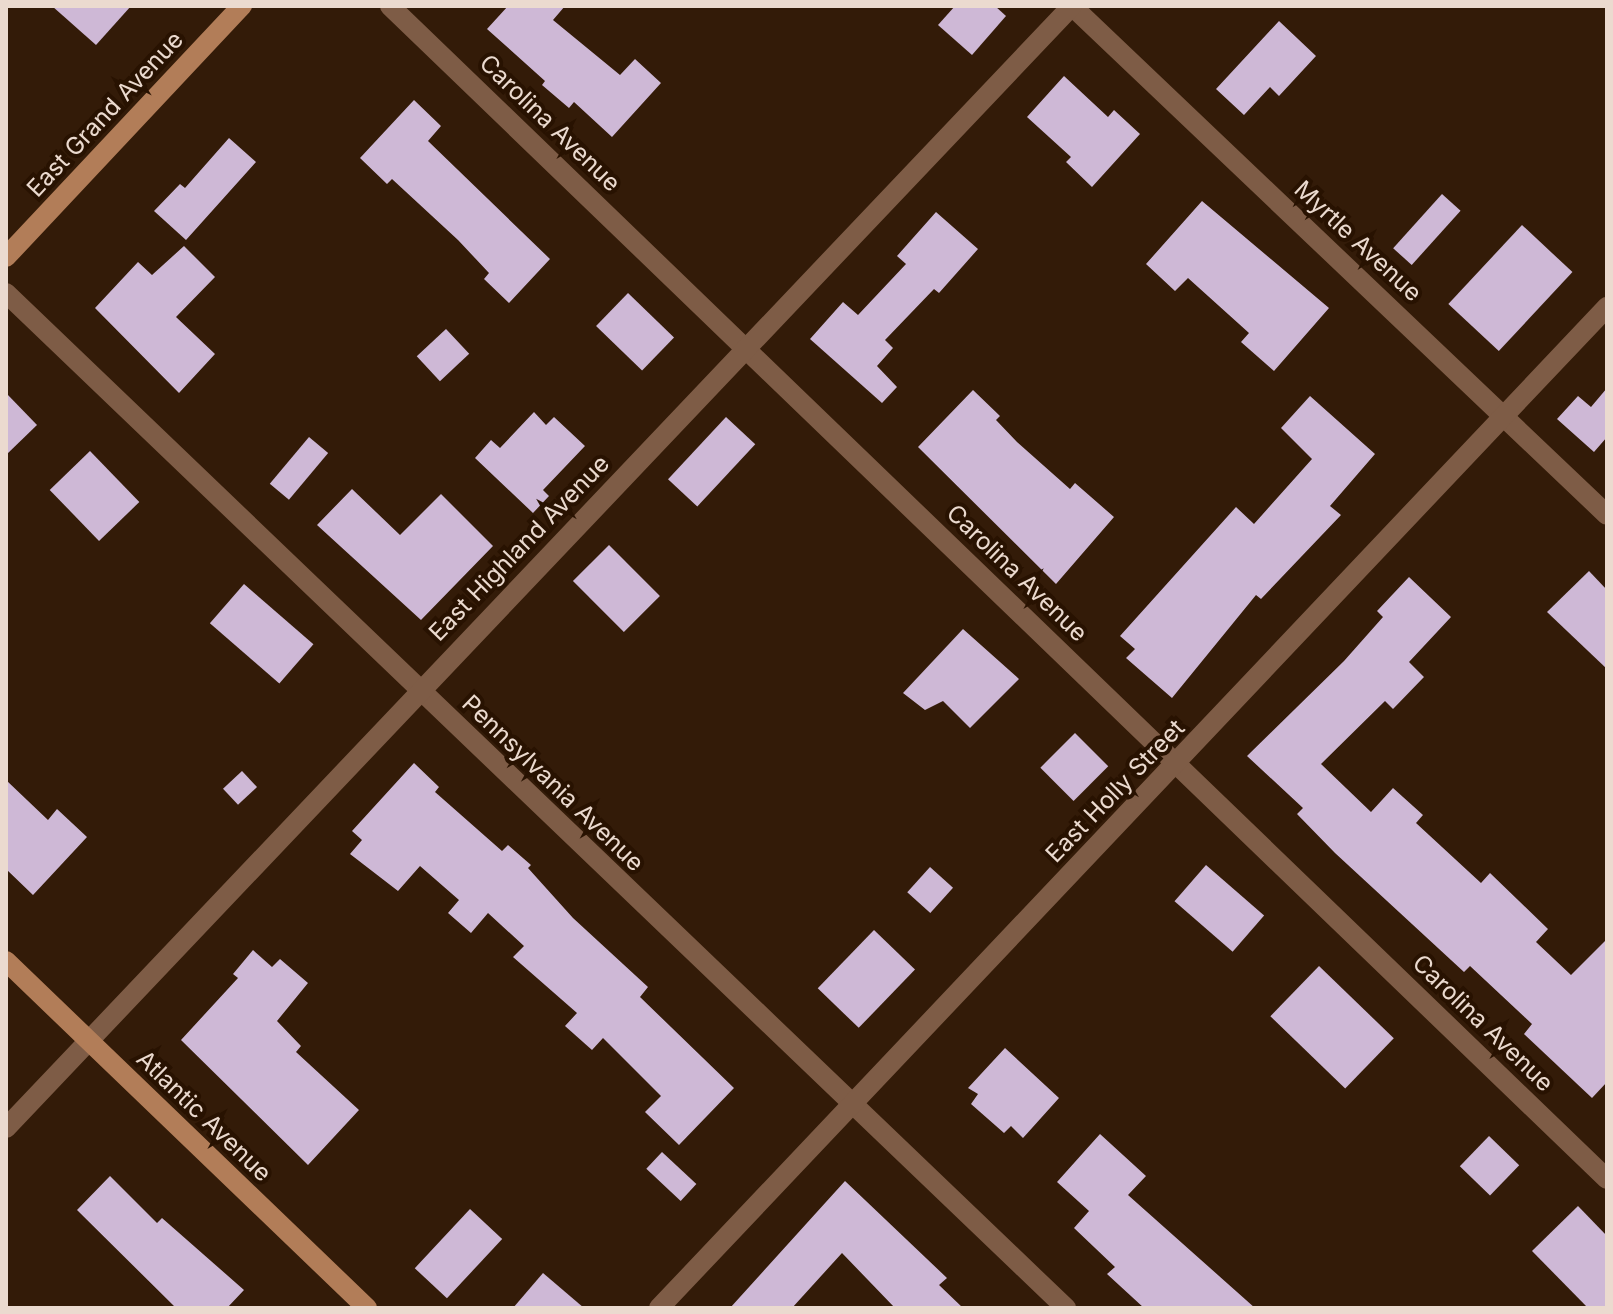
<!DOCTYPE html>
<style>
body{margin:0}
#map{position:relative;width:1613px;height:1314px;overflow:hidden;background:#331b08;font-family:Inter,sans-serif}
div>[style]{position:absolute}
.building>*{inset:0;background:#ceb8d6;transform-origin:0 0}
.minor>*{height:20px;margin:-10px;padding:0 10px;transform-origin:10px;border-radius:10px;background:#7e5c46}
.secondary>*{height:20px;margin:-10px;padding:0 10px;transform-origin:10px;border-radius:10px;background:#b27d58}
span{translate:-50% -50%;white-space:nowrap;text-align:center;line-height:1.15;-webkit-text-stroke:8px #281201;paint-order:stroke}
.street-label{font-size:24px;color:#ebdacf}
.frame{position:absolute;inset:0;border:8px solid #ebdacf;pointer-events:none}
</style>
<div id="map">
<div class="building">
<div style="clip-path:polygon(52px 6px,131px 6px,96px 45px)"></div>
<div style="clip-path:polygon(508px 6px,565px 6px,553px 20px,620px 75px,635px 59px,661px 83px,612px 137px,574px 102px,569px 108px,542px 85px,545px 81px,487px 29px)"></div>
<div style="clip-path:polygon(955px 6px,995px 6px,1006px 16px,972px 55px,938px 25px)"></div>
<div style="clip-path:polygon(1279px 21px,1316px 56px,1279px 96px,1270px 87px,1244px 115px,1216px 89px)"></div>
<div style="clip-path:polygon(1064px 76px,1108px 117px,1114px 110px,1140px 134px,1092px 187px,1066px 162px,1071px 157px,1027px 117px)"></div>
<div style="clip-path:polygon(414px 100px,441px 126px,428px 141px,550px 259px,509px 303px,484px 279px,489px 273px,458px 240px,392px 179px,387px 184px,360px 158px)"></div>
<div style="clip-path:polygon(229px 138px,256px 162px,186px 240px,154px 211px,180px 184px,185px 188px)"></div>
<div style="left:1442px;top:194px;width:25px;height:73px;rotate:42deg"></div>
<div style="clip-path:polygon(1202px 201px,1329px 308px,1274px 371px,1241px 342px,1249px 333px,1188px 278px,1175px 291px,1146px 264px)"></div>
<div style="clip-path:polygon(936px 212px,978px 249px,939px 293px,934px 289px,885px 340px,893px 348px,877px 366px,897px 387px,882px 403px,810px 339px,843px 302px,858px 315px,906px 264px,897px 256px)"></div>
<div style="left:1522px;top:225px;width:69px;height:108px;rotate:43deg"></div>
<div style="clip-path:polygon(184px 246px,215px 277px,176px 317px,215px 354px,179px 393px,95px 308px,138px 262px,152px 275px)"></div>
<div style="left:628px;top:293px;width:64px;height:46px;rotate:44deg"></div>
<div style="left:446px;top:329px;width:34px;height:40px;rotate:47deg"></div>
<div style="clip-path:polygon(1607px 388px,1607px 437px,1594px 452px,1557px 419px,1578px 396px,1591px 407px)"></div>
<div style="clip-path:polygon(973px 390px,1000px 416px,996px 420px,1017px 442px,1070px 489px,1075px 483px,1114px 517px,1056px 584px,918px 447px)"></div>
<div style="clip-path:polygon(6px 393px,37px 425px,6px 455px)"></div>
<div style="clip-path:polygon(1310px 396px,1375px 454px,1330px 506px,1341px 515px,1261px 599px,1256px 595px,1172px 698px,1126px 658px,1135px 649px,1120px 636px,1236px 507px,1254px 524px,1312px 459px,1281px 428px)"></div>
<div style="clip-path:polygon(534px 412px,546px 425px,554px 417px,585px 446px,543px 490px,549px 496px,533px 513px,475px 458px,491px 440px,500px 448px)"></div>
<div style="left:726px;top:417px;width:40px;height:85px;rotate:43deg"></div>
<div style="left:309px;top:437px;width:25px;height:61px;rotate:40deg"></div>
<div style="left:90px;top:451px;width:71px;height:56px;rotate:46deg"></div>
<div style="clip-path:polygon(352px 489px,400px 535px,441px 494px,493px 546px,421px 620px,317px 525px)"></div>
<div style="left:609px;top:545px;width:72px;height:51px;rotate:45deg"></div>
<div style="clip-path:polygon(1589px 571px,1607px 590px,1607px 669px,1547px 612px)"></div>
<div style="clip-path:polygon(1409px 577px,1451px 617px,1409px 662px,1424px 677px,1393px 709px,1385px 701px,1321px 764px,1371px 812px,1393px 788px,1423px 815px,1416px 823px,1481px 883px,1490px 873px,1548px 929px,1536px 942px,1571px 975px,1607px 939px,1607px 1082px,1592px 1098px,1524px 1034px,1532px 1024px,1470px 966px,1464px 972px,1335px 853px,1297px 814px,1303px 808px,1247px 756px,1344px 661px,1383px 617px,1377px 611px)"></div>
<div style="left:244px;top:584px;width:92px;height:52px;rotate:41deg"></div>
<div style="clip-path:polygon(963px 629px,1019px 679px,970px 728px,943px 701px,925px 710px,903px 693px)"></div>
<div style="left:1075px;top:733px;width:47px;height:49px;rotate:45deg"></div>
<div style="clip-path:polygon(414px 763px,439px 787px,435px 792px,502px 851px,508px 845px,531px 865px,528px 868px,573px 918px,648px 987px,640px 997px,734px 1088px,679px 1145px,645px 1112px,661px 1096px,603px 1038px,592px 1050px,565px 1026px,577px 1013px,513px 957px,524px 946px,488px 913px,471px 933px,448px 913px,459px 900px,420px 866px,398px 891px,350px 854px,362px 840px,352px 831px)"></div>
<div style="left:242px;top:771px;width:22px;height:26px;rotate:47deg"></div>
<div style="clip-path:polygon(6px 780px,48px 820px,57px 809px,87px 837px,33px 895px,6px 869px)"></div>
<div style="left:1206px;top:865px;width:77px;height:48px;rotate:41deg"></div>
<div style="left:930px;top:867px;width:31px;height:34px;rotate:42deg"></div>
<div style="left:874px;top:930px;width:57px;height:81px;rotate:44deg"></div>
<div style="clip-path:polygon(253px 950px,272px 967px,280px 959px,308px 983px,277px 1021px,301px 1046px,296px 1052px,359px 1110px,308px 1165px,181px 1040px,238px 978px,233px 974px)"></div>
<div style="left:1319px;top:966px;width:104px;height:70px;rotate:44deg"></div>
<div style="clip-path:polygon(1005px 1048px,1059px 1098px,1023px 1138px,1011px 1126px,1004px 1133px,971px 1104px,978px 1094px,968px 1088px)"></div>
<div style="clip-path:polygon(1100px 1134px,1146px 1176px,1128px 1195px,1255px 1308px,1144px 1308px,1107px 1274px,1115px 1267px,1074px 1228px,1089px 1211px,1057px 1182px)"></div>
<div style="left:1489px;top:1136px;width:42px;height:42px;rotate:44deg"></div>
<div style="left:662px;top:1152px;width:47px;height:23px;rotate:43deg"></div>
<div style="clip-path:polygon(110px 1176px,157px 1223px,162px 1218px,244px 1290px,227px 1308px,176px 1308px,77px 1210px)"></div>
<div style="clip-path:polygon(845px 1181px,947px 1278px,939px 1285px,963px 1308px,895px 1308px,842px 1253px,792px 1308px,730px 1308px)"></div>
<div style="clip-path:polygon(1578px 1206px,1607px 1236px,1607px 1308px,1588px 1308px,1532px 1251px)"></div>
<div style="left:470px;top:1209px;width:44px;height:81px;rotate:43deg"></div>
<div style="clip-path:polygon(543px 1273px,584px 1308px,513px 1308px)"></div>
</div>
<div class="minor">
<div style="left:390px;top:6px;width:1690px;rotate:43.95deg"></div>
<div style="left:1072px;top:6px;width:738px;rotate:43.57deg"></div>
<div style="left:6px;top:293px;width:1468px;rotate:43.76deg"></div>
<div style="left:6px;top:1128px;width:1548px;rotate:-46.47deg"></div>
<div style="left:659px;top:1308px;width:1379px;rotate:-46.56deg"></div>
</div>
<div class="secondary">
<div style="left:6px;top:257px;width:345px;rotate:-46.8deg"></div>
<div style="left:6px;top:961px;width:501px;rotate:43.87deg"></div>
</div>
<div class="street-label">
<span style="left:105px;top:114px;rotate:-47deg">East Grand Avenue</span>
<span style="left:550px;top:123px;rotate:44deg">Carolina Avenue</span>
<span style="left:1358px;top:241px;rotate:43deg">Myrtle Avenue</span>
<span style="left:519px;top:548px;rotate:-46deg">East Highland Avenue</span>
<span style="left:1017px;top:573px;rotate:44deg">Carolina Avenue</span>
<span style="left:553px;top:783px;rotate:44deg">Pennsylvania Avenue</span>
<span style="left:1115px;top:791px;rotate:-46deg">East Holly Street</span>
<span style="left:1483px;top:1023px;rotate:44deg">Carolina Avenue</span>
<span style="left:204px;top:1116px;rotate:44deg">Atlantic Avenue</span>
</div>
<div class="frame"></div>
</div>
